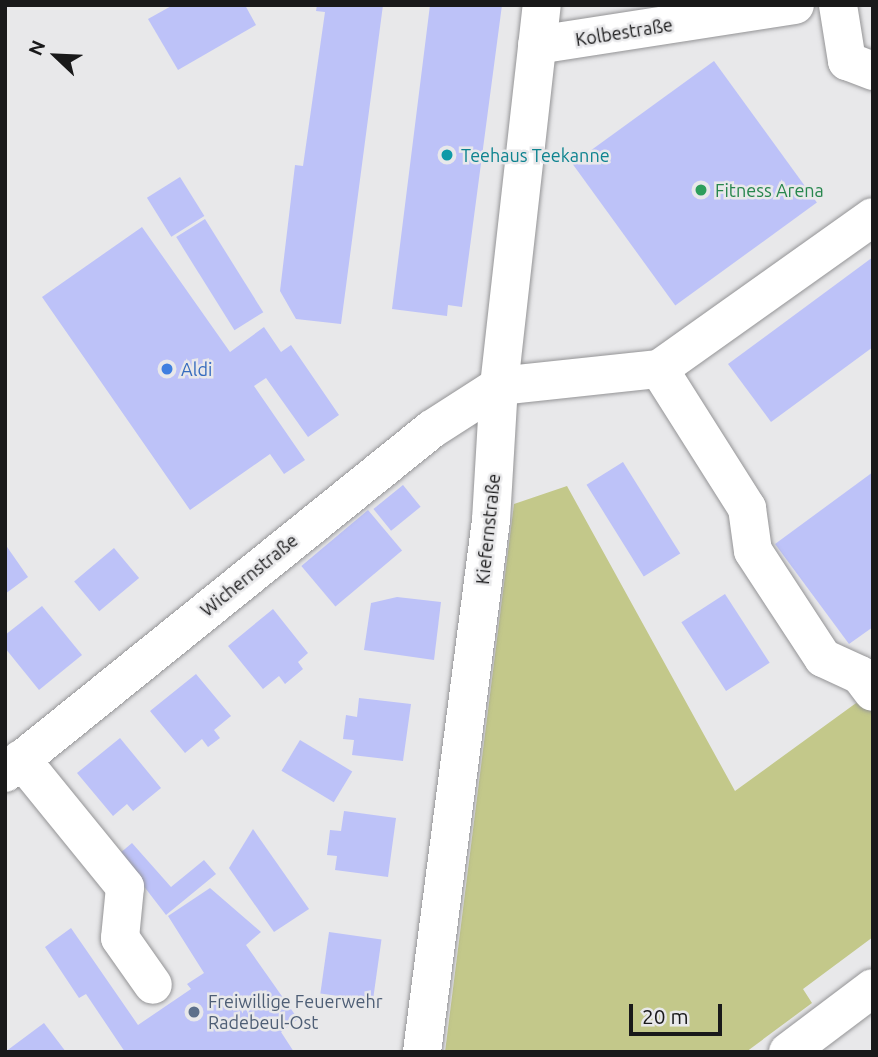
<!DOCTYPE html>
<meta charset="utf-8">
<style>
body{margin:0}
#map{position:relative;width:878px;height:1057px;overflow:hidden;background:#e8e8ea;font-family:Ubuntu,sans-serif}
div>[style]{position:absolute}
.green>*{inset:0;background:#c3c88a}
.building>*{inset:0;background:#bdc2f8;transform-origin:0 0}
.roads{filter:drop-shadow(0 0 2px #949496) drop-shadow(0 0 2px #949496)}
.minor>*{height:38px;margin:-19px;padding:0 19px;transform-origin:19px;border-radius:19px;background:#fff}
.dots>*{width:19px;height:19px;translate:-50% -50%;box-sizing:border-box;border:4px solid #e8e8ea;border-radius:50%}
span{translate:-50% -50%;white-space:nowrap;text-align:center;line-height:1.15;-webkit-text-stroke:5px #e8e8ea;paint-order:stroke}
.street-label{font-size:18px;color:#19191a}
.culture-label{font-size:18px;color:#0d838f}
.left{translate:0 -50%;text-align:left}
.leisure-label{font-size:18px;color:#27864d}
.shop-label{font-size:18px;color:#366cbe}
.service-label{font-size:18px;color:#4e5e75}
.frame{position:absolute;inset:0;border:7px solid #19191a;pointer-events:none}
.north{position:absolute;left:21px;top:21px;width:70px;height:70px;-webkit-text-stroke:5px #e8e8ea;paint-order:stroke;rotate:293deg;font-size:19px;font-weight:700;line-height:28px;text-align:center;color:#19191a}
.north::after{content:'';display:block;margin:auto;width:24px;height:32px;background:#19191a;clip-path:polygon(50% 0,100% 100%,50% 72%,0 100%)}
.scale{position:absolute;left:629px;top:1004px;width:93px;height:32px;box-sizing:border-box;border:4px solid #19191a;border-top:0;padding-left:9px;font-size:21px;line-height:24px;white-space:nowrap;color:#19191a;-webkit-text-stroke:5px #e8e8ea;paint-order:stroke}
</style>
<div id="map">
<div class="green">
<div style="clip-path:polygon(567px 486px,735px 791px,863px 698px,873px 712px,873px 937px,803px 989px,812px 1003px,746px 1052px,445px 1052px,514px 504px)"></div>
</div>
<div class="building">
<div style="clip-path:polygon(173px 5px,245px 5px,256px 25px,178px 70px,148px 19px)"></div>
<div style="clip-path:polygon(317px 5px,383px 5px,341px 324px,296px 319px,280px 291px,295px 165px,303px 166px,325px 12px,316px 11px)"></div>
<div style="clip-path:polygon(430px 5px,502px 5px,462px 307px,448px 305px,447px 316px,392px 309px)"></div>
<div style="left:714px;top:61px;width:175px;height:175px;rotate:54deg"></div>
<div style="left:180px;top:177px;width:46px;height:39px;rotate:58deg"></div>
<div style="left:205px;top:219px;width:110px;height:34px;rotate:58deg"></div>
<div style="clip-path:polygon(142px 227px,230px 352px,264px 327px,281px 352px,291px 345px,339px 415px,308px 437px,266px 378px,254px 386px,305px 460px,284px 474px,270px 454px,190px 510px,42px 297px)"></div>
<div style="clip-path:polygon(873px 257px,873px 347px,771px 422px,728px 364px)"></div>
<div style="left:623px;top:462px;width:108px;height:43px;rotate:58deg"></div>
<div style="clip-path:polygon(873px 472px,873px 627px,849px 644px,775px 544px)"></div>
<div style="left:403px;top:485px;width:28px;height:38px;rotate:51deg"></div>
<div style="left:368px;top:510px;width:53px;height:87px;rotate:50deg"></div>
<div style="clip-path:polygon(5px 544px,28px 577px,5px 594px)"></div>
<div style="left:114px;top:548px;width:39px;height:52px;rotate:50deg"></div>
<div style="left:725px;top:594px;width:82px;height:52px;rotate:57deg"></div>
<div style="clip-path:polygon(397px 597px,441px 602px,434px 660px,364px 650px,371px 603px)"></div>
<div style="clip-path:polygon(42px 606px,82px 655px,39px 690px,5px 648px,5px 635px)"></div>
<div style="clip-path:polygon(273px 609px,308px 653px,298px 662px,303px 669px,285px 684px,279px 676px,263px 689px,228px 646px)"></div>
<div style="clip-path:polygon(196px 674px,231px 716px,214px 730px,220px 738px,208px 747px,202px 739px,185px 753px,150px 711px)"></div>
<div style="clip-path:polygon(359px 698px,411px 704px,403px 761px,352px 755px,354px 740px,343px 739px,346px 715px,357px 717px)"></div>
<div style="clip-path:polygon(120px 738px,161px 788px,133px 811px,127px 804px,113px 816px,77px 773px)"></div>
<div style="left:300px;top:740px;width:61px;height:36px;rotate:31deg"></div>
<div style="clip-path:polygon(344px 811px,396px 818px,388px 877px,335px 870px,337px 856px,327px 855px,330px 830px,341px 831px)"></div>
<div style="clip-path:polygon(253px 829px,309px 909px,274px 932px,229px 868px)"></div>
<div style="clip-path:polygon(132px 843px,171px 887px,204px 860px,216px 874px,166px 915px,119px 854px)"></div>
<div style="clip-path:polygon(210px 888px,261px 932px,246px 945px,298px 1019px,281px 1032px,294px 1052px,125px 1052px,86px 994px,79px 998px,45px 947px,71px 928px,138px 1025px,191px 989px,187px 984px,204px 973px,168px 916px)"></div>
<div style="left:329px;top:932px;width:53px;height:62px;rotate:8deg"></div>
<div style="clip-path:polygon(44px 1023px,66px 1052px,5px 1052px)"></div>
</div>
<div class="roads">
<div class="minor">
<div style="left:838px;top:5px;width:57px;rotate:80.9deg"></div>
<div style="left:847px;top:61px;width:28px;rotate:21deg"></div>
<div style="left:537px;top:45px;width:261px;rotate:-8.8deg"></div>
<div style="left:659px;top:369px;width:165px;rotate:57.7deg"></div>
<div style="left:747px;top:508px;width:43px;rotate:82.1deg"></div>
<div style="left:753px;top:551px;width:128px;rotate:56.8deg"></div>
<div style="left:823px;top:658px;width:41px;rotate:24.7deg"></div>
<div style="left:860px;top:675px;width:21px;rotate:53deg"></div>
<div style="left:21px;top:759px;width:165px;rotate:50.9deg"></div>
<div style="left:125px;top:887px;width:51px;rotate:95.6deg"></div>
<div style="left:120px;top:938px;width:57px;rotate:54.9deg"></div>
<div style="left:5px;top:773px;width:548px;rotate:-38.86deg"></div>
<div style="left:432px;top:429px;width:80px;rotate:-32.7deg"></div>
<div style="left:499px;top:386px;width:161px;rotate:-6.1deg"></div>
<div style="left:659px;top:369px;width:262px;rotate:-35.4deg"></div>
<div style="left:422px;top:1052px;width:536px;rotate:-82.61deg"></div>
<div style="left:491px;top:520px;width:134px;rotate:-86.6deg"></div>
<div style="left:499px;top:386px;width:383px;rotate:-83.6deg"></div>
<div style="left:788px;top:1052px;width:106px;rotate:-37deg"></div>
</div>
</div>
<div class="dots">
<div style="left:447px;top:155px;background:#0f9aa8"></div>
<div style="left:701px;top:190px;background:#2e9e5b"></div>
<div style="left:167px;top:369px;background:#3f7fe0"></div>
<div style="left:194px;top:1012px;background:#5c6f8a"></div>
</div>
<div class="street-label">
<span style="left:624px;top:32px;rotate:-9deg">Kolbestraße</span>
<span style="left:488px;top:529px;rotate:-84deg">Kiefernstraße</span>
<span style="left:249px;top:575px;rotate:-39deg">Wichernstraße</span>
</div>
<div class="culture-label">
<span class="left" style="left:461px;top:155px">Teehaus Teekanne</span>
</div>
<div class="leisure-label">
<span class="left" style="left:715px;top:190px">Fitness Arena</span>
</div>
<div class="shop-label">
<span class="left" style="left:181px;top:369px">Aldi</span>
</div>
<div class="service-label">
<span class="left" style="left:208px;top:1012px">Freiwillige Feuerwehr<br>Radebeul-Ost</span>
</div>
<div class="frame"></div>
<div class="north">N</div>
<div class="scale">20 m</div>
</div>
